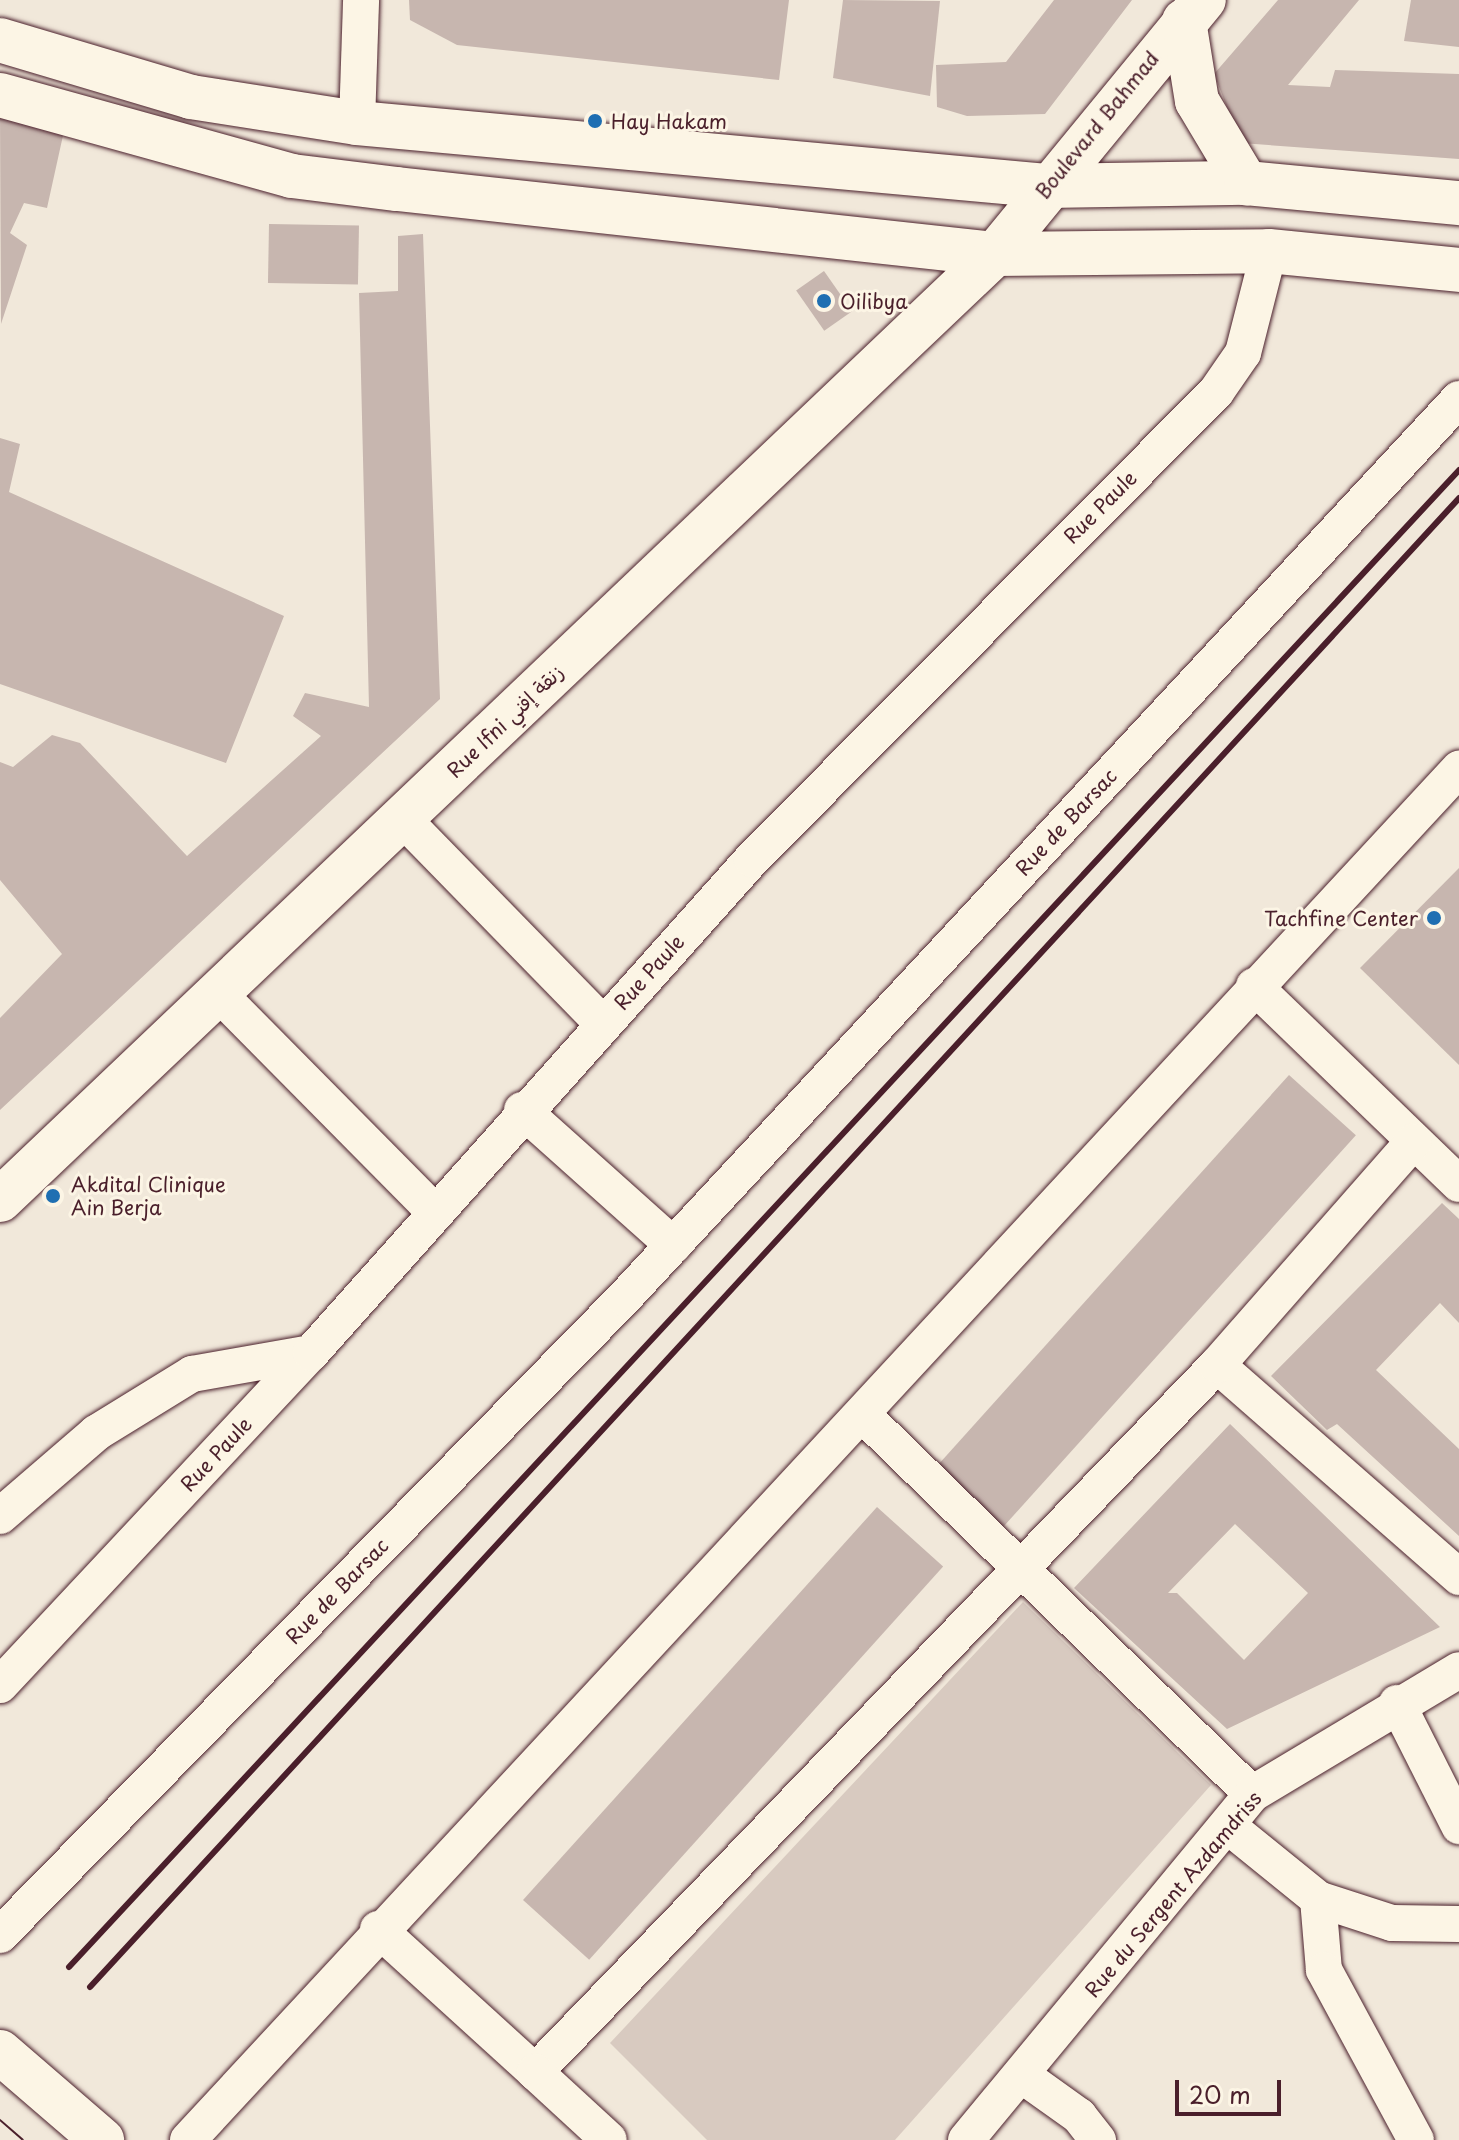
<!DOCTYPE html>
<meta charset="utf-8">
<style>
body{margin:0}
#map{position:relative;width:1459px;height:2140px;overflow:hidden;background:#f1e8da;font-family:"Playpen Sans","Playpen Sans Arabic",sans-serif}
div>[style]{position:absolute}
.green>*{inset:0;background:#d8cac0}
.building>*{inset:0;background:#c7b6af;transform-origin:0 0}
.roads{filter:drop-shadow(0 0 2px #4a1f2b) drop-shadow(0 0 2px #4a1f2b)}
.street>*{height:36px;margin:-18px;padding:0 18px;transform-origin:18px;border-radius:18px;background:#fcf5e5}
.secondary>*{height:44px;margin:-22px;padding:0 22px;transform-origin:22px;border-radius:22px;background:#fcf5e5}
.primary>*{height:44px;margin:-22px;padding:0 22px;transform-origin:22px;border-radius:22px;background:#fcf5e5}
.highway>*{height:44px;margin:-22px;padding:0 22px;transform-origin:22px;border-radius:22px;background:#fcf5e5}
.tram>*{height:2px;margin:-1px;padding:0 1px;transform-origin:1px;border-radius:1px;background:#4a1f2b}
.rail>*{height:6px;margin:-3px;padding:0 3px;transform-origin:3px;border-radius:3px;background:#4a1f2b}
.dots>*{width:22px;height:22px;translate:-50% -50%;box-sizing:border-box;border:4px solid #fcf5e5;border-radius:50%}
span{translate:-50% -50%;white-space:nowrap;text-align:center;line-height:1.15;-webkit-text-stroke:6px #fcf5e5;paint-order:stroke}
.poi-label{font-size:20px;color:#4a1f2b}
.left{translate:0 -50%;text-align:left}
.right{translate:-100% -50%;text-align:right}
.street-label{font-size:20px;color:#4a1f2b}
.scale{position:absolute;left:1175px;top:2080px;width:106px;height:36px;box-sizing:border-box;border:4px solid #4a1f2b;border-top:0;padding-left:10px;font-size:24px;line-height:28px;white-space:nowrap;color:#4a1f2b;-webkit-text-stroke:6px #fcf5e5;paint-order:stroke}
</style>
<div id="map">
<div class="green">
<div style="clip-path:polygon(1023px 1602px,1211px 1785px,895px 2140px,707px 2140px,610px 2043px)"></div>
</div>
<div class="building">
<div style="clip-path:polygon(409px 0,789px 0,779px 80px,457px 45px,410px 20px)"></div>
<div style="clip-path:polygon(843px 0,940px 1px,930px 96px,833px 78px)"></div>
<div style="clip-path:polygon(1054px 0,1132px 0,1045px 114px,967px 116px,937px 107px,936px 65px,1006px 62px)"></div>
<div style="clip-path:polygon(1278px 0,1359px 0,1288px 85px,1330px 87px,1335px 70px,1459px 74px,1459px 159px,1241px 143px,1214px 74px)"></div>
<div style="clip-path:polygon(1411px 0,1459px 0,1459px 47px,1404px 41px)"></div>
<div style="clip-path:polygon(0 115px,64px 131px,47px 208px,24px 203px,10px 233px,27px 245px,1px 324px)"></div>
<div style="left:269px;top:224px;width:90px;height:59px;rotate:1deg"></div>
<div style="clip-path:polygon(423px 234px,440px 699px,0 1110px,0 1018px,62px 954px,0 880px,0 762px,13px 767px,52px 735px,80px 743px,187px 856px,321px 736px,293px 716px,305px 693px,369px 707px,359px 293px,398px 291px,398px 236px)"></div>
<div style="left:824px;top:271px;width:49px;height:34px;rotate:55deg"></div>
<div style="clip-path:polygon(0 438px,20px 444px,9px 492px,284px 616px,226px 763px,0 684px)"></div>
<div style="clip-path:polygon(1459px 868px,1459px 1065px,1360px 968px)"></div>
<div style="left:1289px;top:1075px;width:90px;height:528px;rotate:42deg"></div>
<div style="clip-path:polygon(1442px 1203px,1459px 1219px,1459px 1323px,1440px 1303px,1376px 1370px,1459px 1449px,1459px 1536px,1337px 1424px,1327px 1430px,1271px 1376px)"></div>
<div style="clip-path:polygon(evenodd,1230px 1424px,1440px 1627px,1227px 1729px,1074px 1588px,1230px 1424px,1235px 1524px,1308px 1593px,1244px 1660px,1177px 1593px,1168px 1593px,1235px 1524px)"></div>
<div style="left:877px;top:1507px;width:89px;height:529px;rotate:42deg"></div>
</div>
<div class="roads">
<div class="street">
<div style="left:357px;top:123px;width:123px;rotate:-88.1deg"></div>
<div style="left:403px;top:819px;width:285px;rotate:45.7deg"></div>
<div style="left:1254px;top:986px;width:285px;rotate:44deg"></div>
<div style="left:219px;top:994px;width:305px;rotate:45.3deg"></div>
<div style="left:522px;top:1110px;width:203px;rotate:41.8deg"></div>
<div style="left:1217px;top:1365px;width:322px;rotate:41.2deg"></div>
<div style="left:863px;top:1415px;width:543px;rotate:44.25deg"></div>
<div style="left:0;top:1516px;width:127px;rotate:-40.8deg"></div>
<div style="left:96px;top:1433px;width:113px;rotate:-31.6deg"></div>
<div style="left:192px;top:1374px;width:121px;rotate:-10deg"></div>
<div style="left:0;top:1685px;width:455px;rotate:-46.9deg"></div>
<div style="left:311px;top:1353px;width:662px;rotate:-48.24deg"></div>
<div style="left:752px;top:859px;width:658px;rotate:-45.18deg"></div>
<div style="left:1216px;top:392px;width:47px;rotate:-55.3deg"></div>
<div style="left:1243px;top:353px;width:105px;rotate:-75.7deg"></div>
<div style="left:1397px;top:1703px;width:138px;rotate:63.2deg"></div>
<div style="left:1228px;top:1826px;width:116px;rotate:39deg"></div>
<div style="left:1318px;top:1899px;width:78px;rotate:18deg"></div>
<div style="left:1392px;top:1923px;width:67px;rotate:0.9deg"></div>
<div style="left:1318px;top:1899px;width:71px;rotate:85.2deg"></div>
<div style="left:1324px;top:1970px;width:193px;rotate:61.6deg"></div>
<div style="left:378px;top:1929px;width:212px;rotate:42.3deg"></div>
<div style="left:535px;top:2072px;width:982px;rotate:-46.03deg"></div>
<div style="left:1217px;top:1365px;width:297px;rotate:-48.7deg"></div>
<div style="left:0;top:1935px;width:892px;rotate:-45.59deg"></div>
<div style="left:624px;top:1298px;width:1227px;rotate:-47.11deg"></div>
<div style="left:535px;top:2072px;width:100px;rotate:42.6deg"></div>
<div style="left:1023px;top:2076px;width:69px;rotate:35.5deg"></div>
<div style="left:1079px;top:2116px;width:31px;rotate:52deg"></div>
<div style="left:188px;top:2140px;width:1870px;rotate:-47.17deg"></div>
<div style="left:966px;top:2140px;width:449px;rotate:-50.4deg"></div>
<div style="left:1252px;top:1794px;width:241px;rotate:-30.9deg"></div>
</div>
<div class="secondary">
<div style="left:0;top:1200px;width:1373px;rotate:-43.55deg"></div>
<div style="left:995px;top:254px;width:329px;rotate:-50.6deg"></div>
</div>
<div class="primary">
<div style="left:1184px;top:21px;width:81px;rotate:80.8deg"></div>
<div style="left:1197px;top:101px;width:96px;rotate:59.1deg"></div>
<div style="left:0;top:40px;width:199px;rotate:16.6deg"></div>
<div style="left:191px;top:97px;width:168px;rotate:8.9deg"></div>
<div style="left:357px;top:123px;width:692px;rotate:5.22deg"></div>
<div style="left:1046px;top:186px;width:200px;rotate:-0.9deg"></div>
<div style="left:1246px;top:183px;width:214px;rotate:5.4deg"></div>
<div style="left:0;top:95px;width:303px;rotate:15.5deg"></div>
<div style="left:292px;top:176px;width:106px;rotate:7.1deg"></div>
<div style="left:397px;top:189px;width:602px;rotate:6.2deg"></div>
<div style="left:995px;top:254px;width:274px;rotate:-0.6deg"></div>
<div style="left:1269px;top:251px;width:191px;rotate:5.7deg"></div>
</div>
<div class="highway">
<div style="left:0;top:2052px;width:135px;rotate:40.8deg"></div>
</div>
</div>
<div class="tram">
<div style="left:0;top:2120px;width:30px;rotate:41deg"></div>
</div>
<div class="rail">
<div style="left:69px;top:1967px;width:2043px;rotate:-47.12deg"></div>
<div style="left:90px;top:1987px;width:2023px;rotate:-47.4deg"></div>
</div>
<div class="dots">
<div style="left:595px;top:121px;background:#1f6fb2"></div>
<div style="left:824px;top:301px;background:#1f6fb2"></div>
<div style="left:1434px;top:918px;background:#1f6fb2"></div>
<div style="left:53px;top:1196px;background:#1f6fb2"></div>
</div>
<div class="poi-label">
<span class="left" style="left:611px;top:121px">Hay Hakam</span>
<span class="left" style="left:840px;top:301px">Oilibya</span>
<span class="right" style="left:1418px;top:918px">Tachfine Center</span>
<span class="left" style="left:71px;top:1196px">Akdital Clinique<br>Ain Berja</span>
</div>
<div class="street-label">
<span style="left:1097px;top:125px;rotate:-51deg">Boulevard Bahmad</span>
<span style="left:1100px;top:507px;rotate:-45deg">Rue Paule</span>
<span style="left:505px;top:721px;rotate:-44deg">Rue Ifni زنقة إفني</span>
<span style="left:1066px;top:822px;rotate:-47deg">Rue de Barsac</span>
<span style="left:649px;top:972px;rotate:-48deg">Rue Paule</span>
<span style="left:216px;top:1454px;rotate:-47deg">Rue Paule</span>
<span style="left:337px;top:1591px;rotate:-46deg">Rue de Barsac</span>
<span style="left:1173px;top:1894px;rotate:-50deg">Rue du Sergent Azdamdriss</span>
</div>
<div class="scale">20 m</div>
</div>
